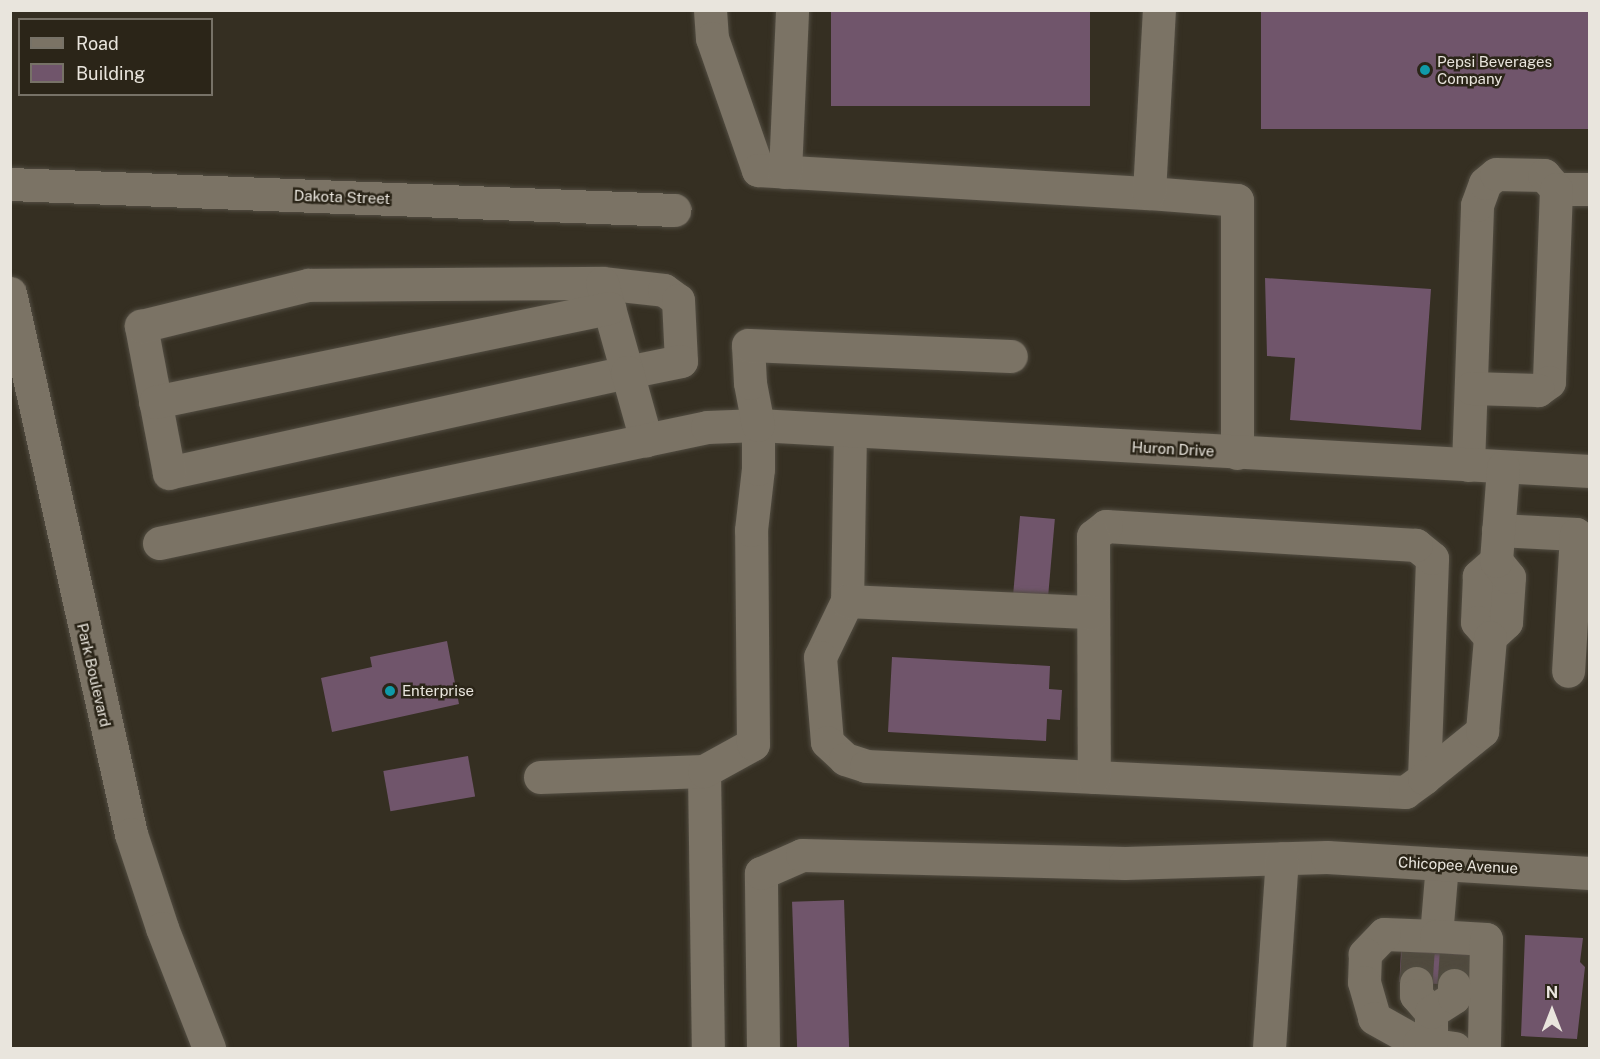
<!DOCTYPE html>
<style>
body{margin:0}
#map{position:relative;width:1600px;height:1059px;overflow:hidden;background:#352f22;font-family:"Public Sans",sans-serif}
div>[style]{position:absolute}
.building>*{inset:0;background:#70556b;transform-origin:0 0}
.minor-tunnel>*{height:33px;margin-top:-16.5px;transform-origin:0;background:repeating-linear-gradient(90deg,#504a3e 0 33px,transparent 0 49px)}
.roads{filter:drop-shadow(0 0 2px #524d42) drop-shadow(0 0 2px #524d42)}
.minor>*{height:33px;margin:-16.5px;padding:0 16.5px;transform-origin:16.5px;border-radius:16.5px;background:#7b7365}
.dots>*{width:16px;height:16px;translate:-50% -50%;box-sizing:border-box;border:3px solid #2b2518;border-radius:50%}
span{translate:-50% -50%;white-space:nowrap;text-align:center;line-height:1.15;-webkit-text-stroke:5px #2b2518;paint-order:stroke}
.poi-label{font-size:15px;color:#e9e5dd}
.left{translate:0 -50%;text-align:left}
.street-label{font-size:15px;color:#e9e5dd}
.frame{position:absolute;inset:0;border:12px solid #e9e5dd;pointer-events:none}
.legend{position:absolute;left:18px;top:18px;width:195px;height:78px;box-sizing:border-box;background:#2b2518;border:2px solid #777267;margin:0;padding:8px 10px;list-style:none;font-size:18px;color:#e9e5dd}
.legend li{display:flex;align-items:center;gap:12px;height:30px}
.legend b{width:30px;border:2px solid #777267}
.north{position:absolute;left:1522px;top:981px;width:60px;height:60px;-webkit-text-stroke:4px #2b2518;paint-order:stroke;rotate:0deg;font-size:16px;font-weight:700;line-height:24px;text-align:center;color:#e9e5dd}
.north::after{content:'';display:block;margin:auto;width:21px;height:27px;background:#e9e5dd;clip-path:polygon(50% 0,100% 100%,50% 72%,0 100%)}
</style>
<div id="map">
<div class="building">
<div style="left:831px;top:10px;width:259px;height:96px"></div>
<div style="left:1261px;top:10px;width:329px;height:119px"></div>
<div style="clip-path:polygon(1265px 278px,1431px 289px,1421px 430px,1290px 420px,1295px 358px,1267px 356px)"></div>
<div style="left:1020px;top:516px;width:35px;height:78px;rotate:5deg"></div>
<div style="clip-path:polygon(447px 641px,459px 704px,332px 732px,321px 678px,372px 667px,370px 657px)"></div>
<div style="clip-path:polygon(892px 657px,1050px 666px,1049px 689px,1062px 690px,1060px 720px,1047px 719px,1046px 741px,888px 732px)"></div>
<div style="left:468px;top:756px;width:41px;height:86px;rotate:80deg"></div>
<div style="left:844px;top:900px;width:148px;height:52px;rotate:88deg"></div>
<div style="clip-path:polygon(1525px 935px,1583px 938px,1580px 962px,1585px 967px,1577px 1039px,1521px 1036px)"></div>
<div style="left:1401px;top:951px;width:77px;height:31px;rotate:3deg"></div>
</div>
<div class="minor-tunnel">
<div style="left:1416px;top:983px;width:31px;rotate:-86deg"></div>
<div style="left:1454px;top:985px;width:31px;rotate:-86deg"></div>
</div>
<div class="roads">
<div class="minor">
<div style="left:710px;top:10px;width:28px;rotate:86deg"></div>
<div style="left:712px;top:38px;width:140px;rotate:70.8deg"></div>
<div style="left:758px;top:170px;width:392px;rotate:3.4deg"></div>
<div style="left:1149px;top:193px;width:88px;rotate:4.5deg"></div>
<div style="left:1237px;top:200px;width:253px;rotate:90deg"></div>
<div style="left:785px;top:172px;width:162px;rotate:-87.5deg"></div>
<div style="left:10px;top:184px;width:665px;rotate:2.24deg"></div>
<div style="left:1556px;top:189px;width:34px"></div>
<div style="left:1149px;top:193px;width:183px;rotate:-86.9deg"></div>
<div style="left:602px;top:283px;width:62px;rotate:6.4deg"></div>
<div style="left:664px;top:290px;width:17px;rotate:36deg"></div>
<div style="left:678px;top:300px;width:61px;rotate:87.2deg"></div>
<div style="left:681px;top:361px;width:55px;rotate:168.5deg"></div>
<div style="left:627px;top:372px;width:469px;rotate:167.6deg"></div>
<div style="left:169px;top:473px;width:150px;rotate:-100.8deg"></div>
<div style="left:141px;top:326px;width:172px;rotate:-13.8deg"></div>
<div style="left:308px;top:285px;width:294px;rotate:-0.4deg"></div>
<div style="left:602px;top:283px;width:92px;rotate:74.3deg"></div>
<div style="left:627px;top:372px;width:71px;rotate:74.4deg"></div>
<div style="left:10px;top:293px;width:554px;rotate:77.39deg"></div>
<div style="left:131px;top:834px;width:99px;rotate:71.7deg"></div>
<div style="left:162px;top:928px;width:129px;rotate:68.6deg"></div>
<div style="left:155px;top:402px;width:464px;rotate:-11.7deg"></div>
<div style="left:850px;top:431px;width:170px;rotate:91deg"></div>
<div style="left:847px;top:601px;width:62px;rotate:115.7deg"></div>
<div style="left:820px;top:657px;width:85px;rotate:85.3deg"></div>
<div style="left:827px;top:742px;width:25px;rotate:43deg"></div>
<div style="left:845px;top:759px;width:22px;rotate:18deg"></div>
<div style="left:866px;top:766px;width:540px;rotate:2.76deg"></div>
<div style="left:1405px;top:792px;width:24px;rotate:-36deg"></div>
<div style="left:1424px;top:778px;width:220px;rotate:-87.9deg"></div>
<div style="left:1432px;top:558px;width:21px;rotate:-141deg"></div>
<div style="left:1416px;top:545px;width:311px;rotate:-176.5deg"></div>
<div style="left:1106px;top:526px;width:16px;rotate:142deg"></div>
<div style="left:1093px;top:536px;width:241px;rotate:89.8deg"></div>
<div style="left:1468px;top:465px;width:260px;rotate:-88deg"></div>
<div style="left:1477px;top:205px;width:23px;rotate:-70deg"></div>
<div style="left:1485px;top:183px;width:14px;rotate:-39deg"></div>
<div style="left:1496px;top:174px;width:48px;rotate:1.2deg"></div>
<div style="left:1544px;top:175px;width:18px;rotate:49deg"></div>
<div style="left:1556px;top:189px;width:193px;rotate:92.1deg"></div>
<div style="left:1549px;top:382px;width:14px;rotate:144deg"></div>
<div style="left:1538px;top:390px;width:67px;rotate:-178.3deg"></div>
<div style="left:1498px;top:530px;width:78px;rotate:2.9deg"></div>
<div style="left:1576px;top:534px;width:137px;rotate:93.3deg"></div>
<div style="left:159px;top:543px;width:560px;rotate:-11.95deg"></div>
<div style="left:707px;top:427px;width:51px;rotate:-2.2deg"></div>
<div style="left:758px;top:425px;width:833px;rotate:3.16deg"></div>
<div style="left:1496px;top:561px;width:23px;rotate:139deg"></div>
<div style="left:1479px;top:576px;width:46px;rotate:92.5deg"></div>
<div style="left:1477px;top:622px;width:20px;rotate:49deg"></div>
<div style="left:1490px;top:637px;width:22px;rotate:-43deg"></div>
<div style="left:1506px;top:622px;width:45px;rotate:-86.2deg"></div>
<div style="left:1509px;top:577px;width:21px;rotate:-129deg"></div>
<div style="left:1496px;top:561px;width:94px;rotate:-85.7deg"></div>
<div style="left:847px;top:601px;width:246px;rotate:2.6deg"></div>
<div style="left:704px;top:771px;width:277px;rotate:89.2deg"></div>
<div style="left:540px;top:777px;width:164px;rotate:-2.1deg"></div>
<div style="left:704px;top:771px;width:56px;rotate:-28.9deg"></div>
<div style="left:753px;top:744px;width:214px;rotate:-90.5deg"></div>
<div style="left:751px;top:530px;width:61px;rotate:-83.5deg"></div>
<div style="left:758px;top:469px;width:44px;rotate:-90deg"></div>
<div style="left:758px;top:425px;width:43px;rotate:-100.8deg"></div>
<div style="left:750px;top:383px;width:38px;rotate:-93deg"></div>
<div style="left:748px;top:345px;width:263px;rotate:2.4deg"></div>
<div style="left:1424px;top:778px;width:75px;rotate:-39deg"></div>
<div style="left:1482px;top:731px;width:94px;rotate:-85.1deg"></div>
<div style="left:1442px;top:864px;width:72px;rotate:94.8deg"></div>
<div style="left:1436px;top:936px;width:52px;rotate:-177.8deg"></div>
<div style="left:1384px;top:934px;width:28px;rotate:134deg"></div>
<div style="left:1365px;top:954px;width:28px;rotate:92deg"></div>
<div style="left:1364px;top:982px;width:37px;rotate:74deg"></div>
<div style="left:1374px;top:1018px;width:51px;rotate:29.1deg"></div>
<div style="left:1419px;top:1043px;width:36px;rotate:8deg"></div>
<div style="left:1436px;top:936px;width:50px;rotate:3.4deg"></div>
<div style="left:1486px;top:939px;width:109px;rotate:91.1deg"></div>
<div style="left:1416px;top:983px;width:12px;rotate:90deg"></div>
<div style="left:1416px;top:995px;width:23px;rotate:49deg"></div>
<div style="left:1431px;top:1012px;width:32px;rotate:90deg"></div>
<div style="left:1431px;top:1012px;width:27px;rotate:-33deg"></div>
<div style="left:1454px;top:997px;width:12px;rotate:-90deg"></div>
<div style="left:763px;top:1048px;width:175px;rotate:-90.7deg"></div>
<div style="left:761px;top:873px;width:45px;rotate:-23.7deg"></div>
<div style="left:802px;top:855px;width:323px;rotate:1.4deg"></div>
<div style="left:1125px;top:863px;width:202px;rotate:-1.7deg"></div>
<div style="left:1327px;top:857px;width:263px;rotate:3.5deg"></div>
<div style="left:1269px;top:1048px;width:190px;rotate:-86.1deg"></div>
</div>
</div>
<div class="dots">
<div style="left:1425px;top:70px;background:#0f9aa8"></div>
<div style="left:390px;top:691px;background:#0f9aa8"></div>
</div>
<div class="poi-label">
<span class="left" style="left:1437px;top:70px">Pepsi Beverages<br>Company</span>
<span class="left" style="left:402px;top:691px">Enterprise</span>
</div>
<div class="street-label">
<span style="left:342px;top:197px;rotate:2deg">Dakota Street</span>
<span style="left:1173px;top:449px;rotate:3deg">Huron Drive</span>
<span style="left:94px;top:675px;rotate:77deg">Park Boulevard</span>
<span style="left:1458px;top:865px;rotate:3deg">Chicopee Avenue</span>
</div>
<div class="frame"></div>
<ul class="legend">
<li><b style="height:8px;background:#7b7365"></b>Road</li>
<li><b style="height:16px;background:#70556b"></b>Building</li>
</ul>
<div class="north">N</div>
</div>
